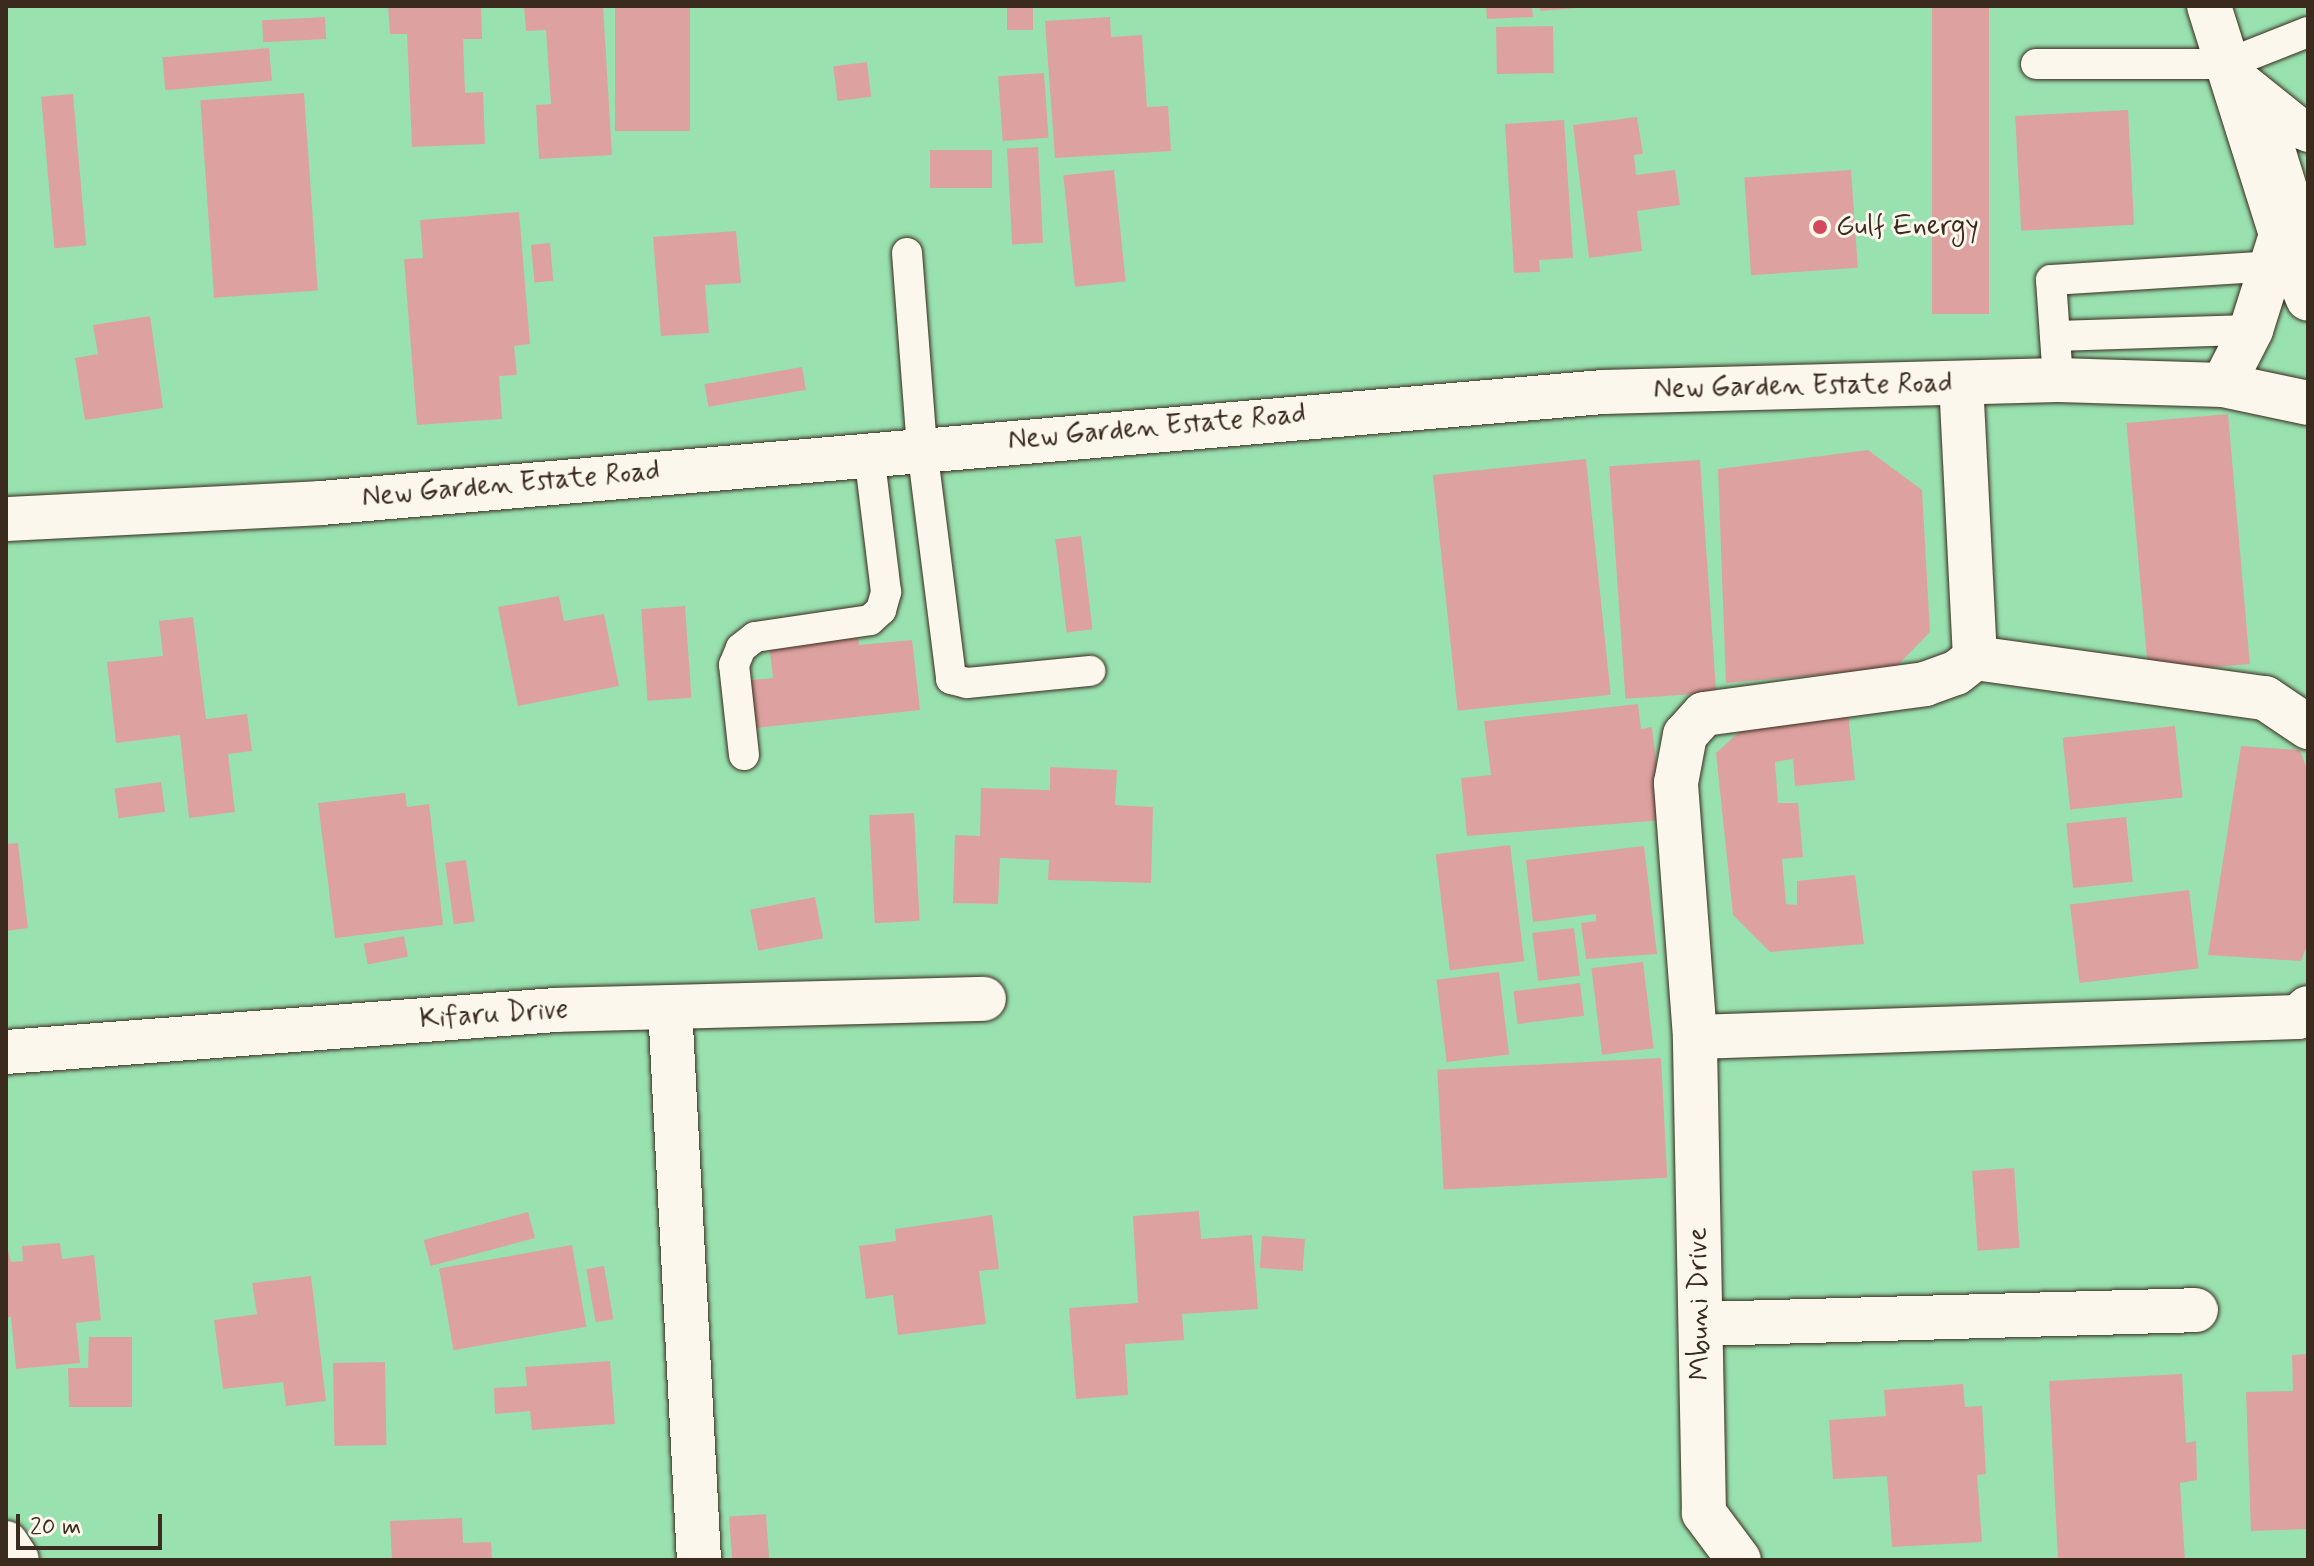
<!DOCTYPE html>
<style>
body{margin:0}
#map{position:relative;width:2314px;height:1566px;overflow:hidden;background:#f2ded5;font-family:Mynerve,sans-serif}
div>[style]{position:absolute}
.green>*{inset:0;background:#99e2b0;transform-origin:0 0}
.building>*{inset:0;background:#dda29f;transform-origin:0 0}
.roads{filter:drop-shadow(0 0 2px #3b2a1e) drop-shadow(0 0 2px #3b2a1e)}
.lane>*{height:30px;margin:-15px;padding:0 15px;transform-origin:15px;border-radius:15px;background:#fbf7ec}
.street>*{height:44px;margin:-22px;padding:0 22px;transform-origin:22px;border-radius:22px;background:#fbf7ec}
.secondary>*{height:44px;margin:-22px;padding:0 22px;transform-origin:22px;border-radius:22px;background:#fbf7ec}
.dots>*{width:22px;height:22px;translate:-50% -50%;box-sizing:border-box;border:4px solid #fbf7ec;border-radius:50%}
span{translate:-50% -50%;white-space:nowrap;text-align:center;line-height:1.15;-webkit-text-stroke:6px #fbf7ec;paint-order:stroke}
.poi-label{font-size:28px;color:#3b2a1e}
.left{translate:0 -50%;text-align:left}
.street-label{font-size:28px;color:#3b2a1e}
.frame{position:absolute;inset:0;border:8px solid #3b2a1e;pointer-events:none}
.scale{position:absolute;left:16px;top:1514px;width:146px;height:36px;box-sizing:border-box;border:4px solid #3b2a1e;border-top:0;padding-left:10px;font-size:24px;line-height:28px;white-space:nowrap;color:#3b2a1e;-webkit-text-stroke:6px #fbf7ec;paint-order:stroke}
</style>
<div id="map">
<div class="green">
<div style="left:6px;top:6px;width:2302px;height:1554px"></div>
</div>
<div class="building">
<div style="clip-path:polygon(388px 6px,481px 6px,482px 39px,463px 39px,465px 93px,483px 92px,485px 144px,412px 147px,407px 34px,390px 34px)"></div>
<div style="clip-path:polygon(524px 6px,603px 6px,612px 155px,539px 159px,536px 105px,551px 104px,546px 30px,526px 31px)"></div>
<div style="left:615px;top:6px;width:75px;height:125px"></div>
<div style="left:1007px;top:6px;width:26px;height:24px"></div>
<div style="clip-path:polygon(1486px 6px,1532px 6px,1533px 17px,1487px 19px)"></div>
<div style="clip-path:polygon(1540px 6px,1576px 6px,1576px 8px,1540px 11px)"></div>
<div style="left:1932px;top:6px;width:57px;height:308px"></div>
<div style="left:325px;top:17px;width:22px;height:63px;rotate:87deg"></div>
<div style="clip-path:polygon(1110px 17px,1111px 37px,1142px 35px,1147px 107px,1168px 106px,1171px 151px,1055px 158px,1045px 21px)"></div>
<div style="left:1553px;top:26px;width:47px;height:57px;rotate:89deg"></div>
<div style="left:269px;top:48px;width:33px;height:107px;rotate:85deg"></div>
<div style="left:867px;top:62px;width:35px;height:34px;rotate:83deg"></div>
<div style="left:1044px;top:73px;width:65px;height:46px;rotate:86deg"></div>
<div style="left:304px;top:93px;width:198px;height:104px;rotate:86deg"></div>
<div style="left:73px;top:94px;width:152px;height:32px;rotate:85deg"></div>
<div style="left:2128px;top:110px;width:115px;height:113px;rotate:87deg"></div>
<div style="clip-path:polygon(1637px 117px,1643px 154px,1634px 155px,1636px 175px,1675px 170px,1680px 205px,1637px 211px,1642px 251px,1589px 258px,1573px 125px)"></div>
<div style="clip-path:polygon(1564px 120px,1573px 258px,1539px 260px,1540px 272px,1514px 273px,1505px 124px)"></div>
<div style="left:1038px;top:147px;width:96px;height:31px;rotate:87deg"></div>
<div style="left:992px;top:150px;width:38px;height:62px;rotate:90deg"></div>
<div style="left:1114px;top:170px;width:112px;height:51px;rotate:84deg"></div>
<div style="left:1851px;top:170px;width:98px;height:107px;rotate:86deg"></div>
<div style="clip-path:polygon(519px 212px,530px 344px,514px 346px,517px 375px,499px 376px,502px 419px,417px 425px,404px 259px,423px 258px,420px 220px)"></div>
<div style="clip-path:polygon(736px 231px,741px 283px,705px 285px,709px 333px,661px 336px,653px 237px)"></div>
<div style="left:550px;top:243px;width:38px;height:19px;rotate:85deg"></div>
<div style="clip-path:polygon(150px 316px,163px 408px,85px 420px,75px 358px,98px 354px,93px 325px)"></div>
<div style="left:802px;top:367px;width:23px;height:99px;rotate:80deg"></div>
<div style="left:2228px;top:414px;width:251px;height:102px;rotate:85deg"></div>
<div style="clip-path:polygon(1868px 450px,1922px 490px,1930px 632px,1895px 668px,1726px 683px,1718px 469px)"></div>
<div style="left:1586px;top:459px;width:237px;height:154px;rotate:84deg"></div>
<div style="left:1700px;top:460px;width:233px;height:91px;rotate:86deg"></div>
<div style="left:1081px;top:536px;width:94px;height:26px;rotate:83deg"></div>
<div style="clip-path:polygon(559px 596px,564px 621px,604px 614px,619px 686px,518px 706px,498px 607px)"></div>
<div style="left:685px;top:606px;width:92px;height:44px;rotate:86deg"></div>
<div style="clip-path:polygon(855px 610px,859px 645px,912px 640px,920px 710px,756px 728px,751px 680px,773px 678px,766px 620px)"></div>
<div style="clip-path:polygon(193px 617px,206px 719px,247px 714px,252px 751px,228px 754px,235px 812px,189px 818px,180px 735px,116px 743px,107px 662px,163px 656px,159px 621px)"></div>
<div style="clip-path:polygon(1638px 704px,1641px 729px,1652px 727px,1663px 820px,1467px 836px,1461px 778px,1491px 775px,1484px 721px)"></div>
<div style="clip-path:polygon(1848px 712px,1855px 780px,1795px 786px,1793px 759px,1775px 762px,1778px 803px,1798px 803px,1803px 857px,1782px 859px,1786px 904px,1797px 905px,1797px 881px,1855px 875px,1864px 944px,1770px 952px,1733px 915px,1716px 753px,1748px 724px)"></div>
<div style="left:2175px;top:726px;width:72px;height:113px;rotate:84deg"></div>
<div style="clip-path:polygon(2241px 746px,2300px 750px,2308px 772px,2308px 943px,2301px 961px,2208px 955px)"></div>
<div style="clip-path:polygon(1050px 767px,1117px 770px,1115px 805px,1153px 807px,1151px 883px,1048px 880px,1049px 860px,1000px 858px,998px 904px,953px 903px,955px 835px,980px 836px,981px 788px,1050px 790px)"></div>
<div style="left:161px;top:782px;width:30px;height:47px;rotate:82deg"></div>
<div style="clip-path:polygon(405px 793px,407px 807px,429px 804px,443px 925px,335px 938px,318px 803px)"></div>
<div style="left:914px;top:813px;width:108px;height:45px;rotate:87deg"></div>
<div style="left:2126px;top:817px;width:65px;height:60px;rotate:84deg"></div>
<div style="clip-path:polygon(18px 843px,28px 928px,6px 931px,6px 844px)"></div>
<div style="left:1510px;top:845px;width:117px;height:75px;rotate:83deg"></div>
<div style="clip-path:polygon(1644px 846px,1657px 954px,1586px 959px,1581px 923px,1596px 921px,1596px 914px,1533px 922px,1526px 860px)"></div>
<div style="left:466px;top:860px;width:62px;height:21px;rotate:82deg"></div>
<div style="left:2189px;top:890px;width:79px;height:120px;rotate:83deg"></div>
<div style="left:815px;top:897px;width:42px;height:66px;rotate:79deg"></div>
<div style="left:1574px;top:928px;width:48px;height:42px;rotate:83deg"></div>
<div style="left:404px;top:936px;width:21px;height:41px;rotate:79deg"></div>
<div style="left:1643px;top:962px;width:87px;height:52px;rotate:83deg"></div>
<div style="left:1499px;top:972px;width:83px;height:63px;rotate:83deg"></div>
<div style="left:1580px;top:983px;width:33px;height:67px;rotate:83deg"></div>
<div style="left:1661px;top:1058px;width:120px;height:224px;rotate:87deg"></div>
<div style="left:2014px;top:1168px;width:80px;height:42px;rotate:86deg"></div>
<div style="clip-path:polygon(1199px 1211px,1201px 1239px,1252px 1235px,1258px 1309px,1182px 1314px,1184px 1340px,1125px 1344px,1128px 1395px,1076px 1399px,1069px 1308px,1138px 1303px,1133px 1216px)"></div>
<div style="left:528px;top:1212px;width:27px;height:108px;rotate:75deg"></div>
<div style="clip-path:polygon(992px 1215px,999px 1269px,979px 1271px,986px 1324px,898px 1335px,893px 1295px,866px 1299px,859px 1246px,896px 1241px,895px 1229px)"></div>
<div style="left:1262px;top:1236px;width:43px;height:32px;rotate:4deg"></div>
<div style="clip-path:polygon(6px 1243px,11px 1262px,23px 1261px,22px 1246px,60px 1243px,62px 1259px,94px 1255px,101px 1320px,76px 1323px,80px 1363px,16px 1369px,11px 1317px,6px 1318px)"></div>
<div style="left:572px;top:1245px;width:83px;height:135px;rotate:80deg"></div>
<div style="left:604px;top:1266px;width:54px;height:18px;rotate:80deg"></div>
<div style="clip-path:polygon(311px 1276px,326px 1401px,286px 1406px,283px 1382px,223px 1389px,214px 1320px,257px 1314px,252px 1283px)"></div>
<div style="clip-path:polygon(89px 1337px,132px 1337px,132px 1407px,69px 1407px,68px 1368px,88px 1368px)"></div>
<div style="clip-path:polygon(2308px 1354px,2308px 1529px,2251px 1531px,2246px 1392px,2293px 1391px,2292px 1355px)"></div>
<div style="clip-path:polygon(610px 1361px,615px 1424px,532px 1430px,530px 1411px,495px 1414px,494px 1388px,527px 1386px,525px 1367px)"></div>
<div style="left:385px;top:1362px;width:83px;height:52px;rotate:89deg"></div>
<div style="clip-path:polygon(2182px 1374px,2186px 1443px,2196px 1441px,2197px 1480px,2180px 1483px,2185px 1560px,2058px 1560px,2049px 1381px)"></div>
<div style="clip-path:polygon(1963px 1384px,1965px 1407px,1982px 1406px,1986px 1474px,1977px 1475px,1982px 1542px,1892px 1547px,1887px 1476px,1833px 1479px,1829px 1420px,1886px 1416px,1884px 1390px)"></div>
<div style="left:766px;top:1514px;width:46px;height:37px;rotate:86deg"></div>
<div style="clip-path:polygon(462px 1518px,463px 1543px,491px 1542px,492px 1560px,392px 1560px,390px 1521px)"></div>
</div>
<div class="roads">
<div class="lane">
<div style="left:2036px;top:64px;width:191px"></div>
<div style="left:2227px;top:64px;width:87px;rotate:-21.6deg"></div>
<div style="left:2227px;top:64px;width:102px;rotate:38.7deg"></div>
<div style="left:2308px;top:137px;width:39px;rotate:-159deg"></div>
<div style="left:2272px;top:123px;width:121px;rotate:72.8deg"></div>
<div style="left:907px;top:253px;width:196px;rotate:85.6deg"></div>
<div style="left:922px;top:448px;width:233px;rotate:82.8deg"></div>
<div style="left:951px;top:679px;width:16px;rotate:14deg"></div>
<div style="left:967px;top:683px;width:124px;rotate:-5.6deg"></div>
<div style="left:2055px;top:336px;width:196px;rotate:-1.8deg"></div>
<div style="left:2058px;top:380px;width:100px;rotate:-94deg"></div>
<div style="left:2051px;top:280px;width:237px;rotate:-3.6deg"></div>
<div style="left:744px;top:755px;width:91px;rotate:-96.3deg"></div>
<div style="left:734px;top:665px;width:18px;rotate:-68deg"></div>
<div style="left:741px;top:648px;width:18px;rotate:-38deg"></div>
<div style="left:755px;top:637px;width:116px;rotate:-8.4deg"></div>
<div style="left:870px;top:620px;width:15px;rotate:-42deg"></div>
<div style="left:881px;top:610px;width:19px;rotate:-74deg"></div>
<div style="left:886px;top:592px;width:140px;rotate:-97deg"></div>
</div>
<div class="street">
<div style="left:1975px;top:658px;width:293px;rotate:7.9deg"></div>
<div style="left:2265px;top:698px;width:52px;rotate:34deg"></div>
<div style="left:670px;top:1007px;width:554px;rotate:87deg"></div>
<div style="left:1695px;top:1037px;width:603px;rotate:-1.9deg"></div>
<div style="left:2298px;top:1017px;width:13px;rotate:-42deg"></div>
<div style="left:6px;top:1052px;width:552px;rotate:-4.37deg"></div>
<div style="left:556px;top:1010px;width:428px;rotate:-1.5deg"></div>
<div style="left:1701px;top:1324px;width:495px;rotate:-1.6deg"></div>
<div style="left:6px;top:1543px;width:20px;rotate:57deg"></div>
<div style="left:1739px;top:1560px;width:59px;rotate:-126.7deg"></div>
<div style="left:1704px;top:1513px;width:476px;rotate:-91.1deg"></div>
<div style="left:1695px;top:1037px;width:255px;rotate:-94.3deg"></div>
<div style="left:1676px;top:783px;width:49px;rotate:-79.4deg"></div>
<div style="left:1685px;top:735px;width:28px;rotate:-48deg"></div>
<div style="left:1704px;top:714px;width:223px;rotate:-7.7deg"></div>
<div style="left:1925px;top:684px;width:33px;rotate:-20deg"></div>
<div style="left:1956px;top:673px;width:24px;rotate:-38deg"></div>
<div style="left:1975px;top:658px;width:275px;rotate:-92.9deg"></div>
</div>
<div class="secondary">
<div style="left:2209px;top:6px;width:240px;rotate:72.5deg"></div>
<div style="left:2281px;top:235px;width:69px;rotate:67.1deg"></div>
<div style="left:2223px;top:385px;width:62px;rotate:-63deg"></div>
<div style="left:2251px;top:330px;width:100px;rotate:-72.5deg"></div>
<div style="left:6px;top:519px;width:315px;rotate:-2.9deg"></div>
<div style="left:321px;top:503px;width:1287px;rotate:-4.95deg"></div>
<div style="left:1603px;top:392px;width:455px;rotate:-1.5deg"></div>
<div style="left:2058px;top:380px;width:165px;rotate:1.7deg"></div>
<div style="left:2223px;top:385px;width:87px;rotate:12deg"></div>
</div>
</div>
<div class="dots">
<div style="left:1820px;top:227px;background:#d1495b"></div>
</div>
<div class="poi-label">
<span class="left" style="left:1836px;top:227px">Gulf Energy</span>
</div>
<div class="street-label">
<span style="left:1803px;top:387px;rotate:-1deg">New Garden Estate Road</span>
<span style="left:1157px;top:428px;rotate:-5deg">New Garden Estate Road</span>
<span style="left:511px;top:485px;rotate:-5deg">New Garden Estate Road</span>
<span style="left:494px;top:1015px;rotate:-4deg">Kifaru Drive</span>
<span style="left:1700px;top:1304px;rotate:-91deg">Mbuni Drive</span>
</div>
<div class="frame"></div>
<div class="scale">20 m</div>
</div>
